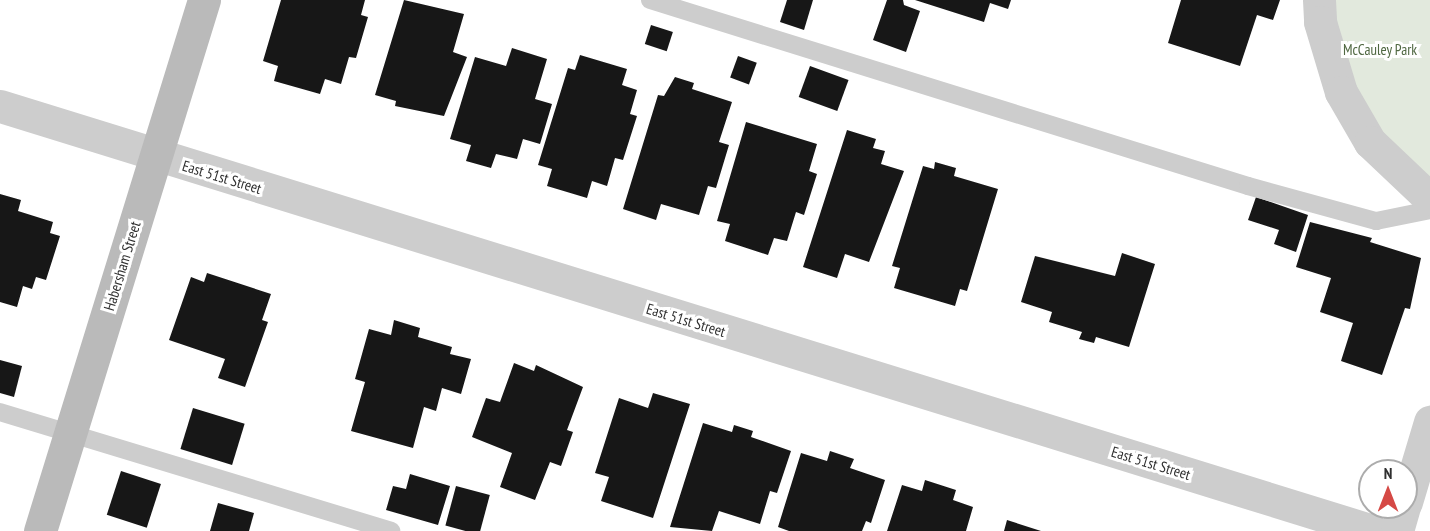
<!DOCTYPE html>
<style>
body{margin:0}
#map{position:relative;width:1430px;height:531px;overflow:hidden;background:#fff;font-family:"PT Sans Narrow",sans-serif}
div>[style]{position:absolute}
.green>*{inset:0;background:#e2e9dd}
.building>*{inset:0;background:#171717;transform-origin:0 0}
.lane>*{height:18px;margin:-9px;padding:0 9px;transform-origin:9px;border-radius:9px;background:#cdcdcd}
.street>*{height:33px;margin:-16.5px;padding:0 16.5px;transform-origin:16.5px;border-radius:16.5px;background:#cdcdcd}
.secondary>*{height:33px;margin:-16.5px;padding:0 16.5px;transform-origin:16.5px;border-radius:16.5px;background:#bababa}
span{translate:-50% -50%;white-space:nowrap;text-align:center;line-height:1.15;-webkit-text-stroke:6px #fff;paint-order:stroke}
.park-label{font-size:15px;color:#506842}
.street-label{font-size:15px;color:#303030}
.north{position:absolute;left:1358px;top:459px;width:60px;height:60px;box-sizing:border-box;background:#fff;border:2px solid #acacac;border-radius:50%;rotate:0deg;font-size:16px;font-weight:700;line-height:24px;text-align:center;color:#303030}
.north::after{content:'';display:block;margin:auto;width:21px;height:27px;background:#d54945;clip-path:polygon(50% 0,100% 100%,50% 72%,0 100%)}
</style>
<div id="map">
<div class="green">
<div style="clip-path:polygon(1319px 0,1430px 0,1430px 199px,1370px 142px)"></div>
</div>
<div class="building">
<div style="clip-path:polygon(281px 0,365px 0,361px 15px,368px 17px,356px 58px,349px 57px,341px 84px,325px 79px,320px 94px,274px 81px,278px 66px,263px 61px)"></div>
<div style="clip-path:polygon(404px 0,464px 14px,453px 52px,467px 57px,444px 116px,395px 106px,396px 101px,375px 95px)"></div>
<div style="clip-path:polygon(787px 0,813px 0,804px 30px,780px 22px)"></div>
<div style="clip-path:polygon(887px 0,903px 0,904px 5px,920px 11px,906px 52px,873px 40px)"></div>
<div style="clip-path:polygon(915px 0,1011px 0,1008px 9px,990px 3px,984px 22px)"></div>
<div style="clip-path:polygon(1181px 0,1280px 0,1273px 20px,1257px 15px,1240px 66px,1168px 43px)"></div>
<div style="left:651px;top:25px;width:23px;height:20px;rotate:18deg"></div>
<div style="clip-path:polygon(512px 48px,547px 59px,535px 99px,552px 104px,540px 144px,523px 139px,517px 159px,496px 154px,491px 168px,466px 161px,471px 145px,450px 139px,475px 57px,506px 66px)"></div>
<div style="clip-path:polygon(580px 55px,627px 69px,622px 85px,637px 90px,630px 114px,637px 116px,623px 160px,615px 158px,607px 186px,592px 181px,587px 198px,547px 186px,552px 169px,538px 165px,568px 68px,575px 70px)"></div>
<div style="left:738px;top:56px;width:20px;height:23px;rotate:20deg"></div>
<div style="left:810px;top:66px;width:41px;height:33px;rotate:20deg"></div>
<div style="clip-path:polygon(675px 77px,694px 83px,692px 89px,732px 102px,719px 142px,729px 145px,716px 188px,708px 186px,699px 215px,661px 204px,656px 220px,623px 209px,658px 95px,664px 96px)"></div>
<div style="clip-path:polygon(746px 122px,817px 144px,809px 171px,817px 174px,804px 215px,796px 212px,787px 241px,774px 238px,768px 255px,725px 241px,730px 224px,717px 221px)"></div>
<div style="clip-path:polygon(847px 130px,876px 139px,873px 148px,885px 151px,881px 164px,904px 171px,869px 262px,845px 254px,837px 278px,803px 267px)"></div>
<div style="clip-path:polygon(935px 162px,956px 168px,954px 176px,998px 189px,967px 291px,960px 289px,955px 306px,894px 288px,900px 268px,892px 266px,923px 166px,934px 169px)"></div>
<div style="clip-path:polygon(0 194px,21px 200px,18px 211px,53px 222px,50px 233px,60px 236px,46px 280px,36px 277px,32px 289px,23px 286px,17px 307px,0 302px)"></div>
<div style="clip-path:polygon(1256px 197px,1308px 215px,1296px 252px,1274px 244px,1279px 230px,1248px 220px)"></div>
<div style="clip-path:polygon(1310px 222px,1372px 238px,1370px 242px,1421px 258px,1410px 309px,1405px 308px,1382px 375px,1341px 361px,1353px 323px,1320px 312px,1331px 278px,1296px 267px)"></div>
<div style="clip-path:polygon(1122px 253px,1155px 264px,1129px 347px,1096px 337px,1094px 343px,1079px 339px,1082px 332px,1049px 322px,1052px 312px,1021px 302px,1035px 256px,1115px 276px)"></div>
<div style="clip-path:polygon(207px 273px,271px 294px,262px 320px,268px 322px,245px 387px,218px 378px,225px 359px,169px 340px,191px 277px,204px 282px)"></div>
<div style="clip-path:polygon(394px 320px,420px 328px,418px 337px,452px 347px,450px 354px,471px 359px,461px 394px,442px 388px,436px 411px,424px 407px,413px 448px,351px 431px,365px 382px,355px 379px,369px 329px,391px 335px)"></div>
<div style="clip-path:polygon(0 360px,22px 366px,14px 397px,0 393px)"></div>
<div style="clip-path:polygon(514px 363px,534px 371px,536px 365px,583px 387px,567px 430px,573px 432px,561px 466px,550px 462px,535px 500px,500px 487px,512px 453px,472px 437px,486px 398px,500px 402px)"></div>
<div style="clip-path:polygon(653px 393px,690px 404px,653px 518px,601px 501px,609px 477px,595px 473px,619px 398px,648px 408px)"></div>
<div style="left:193px;top:408px;width:54px;height:43px;rotate:17deg"></div>
<div style="clip-path:polygon(703px 423px,732px 432px,734px 425px,753px 431px,751px 437px,791px 451px,777px 493px,770px 491px,760px 524px,719px 511px,712px 531px,670px 527px)"></div>
<div style="clip-path:polygon(830px 451px,854px 459px,850px 468px,885px 480px,871px 523px,866px 521px,862px 531px,789px 531px,778px 527px,801px 453px,827px 461px)"></div>
<div style="left:121px;top:471px;width:42px;height:46px;rotate:18deg"></div>
<div style="clip-path:polygon(410px 474px,450px 486px,438px 525px,386px 510px,393px 486px,406px 489px)"></div>
<div style="clip-path:polygon(925px 480px,956px 490px,953px 500px,973px 507px,966px 531px,887px 531px,902px 485px,922px 491px)"></div>
<div style="left:456px;top:486px;width:35px;height:41px;rotate:15deg"></div>
<div style="clip-path:polygon(218px 503px,254px 513px,249px 531px,210px 531px)"></div>
<div style="clip-path:polygon(1007px 520px,1041px 531px,1004px 531px)"></div>
</div>
<div class="lane">
<div style="left:650px;top:0;width:626px;rotate:17.28deg"></div>
<div style="left:1248px;top:186px;width:133px;rotate:15.3deg"></div>
<div style="left:1376px;top:221px;width:55px;rotate:-11.5deg"></div>
<div style="left:0;top:412px;width:409px;rotate:16.9deg"></div>
</div>
<div class="street">
<div style="left:1319px;top:0;width:22px;rotate:87deg"></div>
<div style="left:1320px;top:22px;width:73px;rotate:73.3deg"></div>
<div style="left:1341px;top:92px;width:58px;rotate:59.9deg"></div>
<div style="left:1370px;top:142px;width:83px;rotate:43.5deg"></div>
<div style="left:0;top:106px;width:1437px;rotate:17.2deg"></div>
<div style="left:1406px;top:502px;width:84px;rotate:-73.3deg"></div>
<div style="left:1397px;top:531px;width:25px;rotate:-74deg"></div>
</div>
<div class="secondary">
<div style="left:40px;top:531px;width:556px;rotate:-72.84deg"></div>
</div>
<div class="park-label">
<span style="left:1380px;top:50px">McCauley Park</span>
</div>
<div class="street-label">
<span style="left:222px;top:177px;rotate:17deg">East 51st Street</span>
<span style="left:122px;top:266px;rotate:-73deg">Habersham Street</span>
<span style="left:686px;top:320px;rotate:17deg">East 51st Street</span>
<span style="left:1151px;top:463px;rotate:17deg">East 51st Street</span>
</div>
<div class="north">N</div>
</div>
